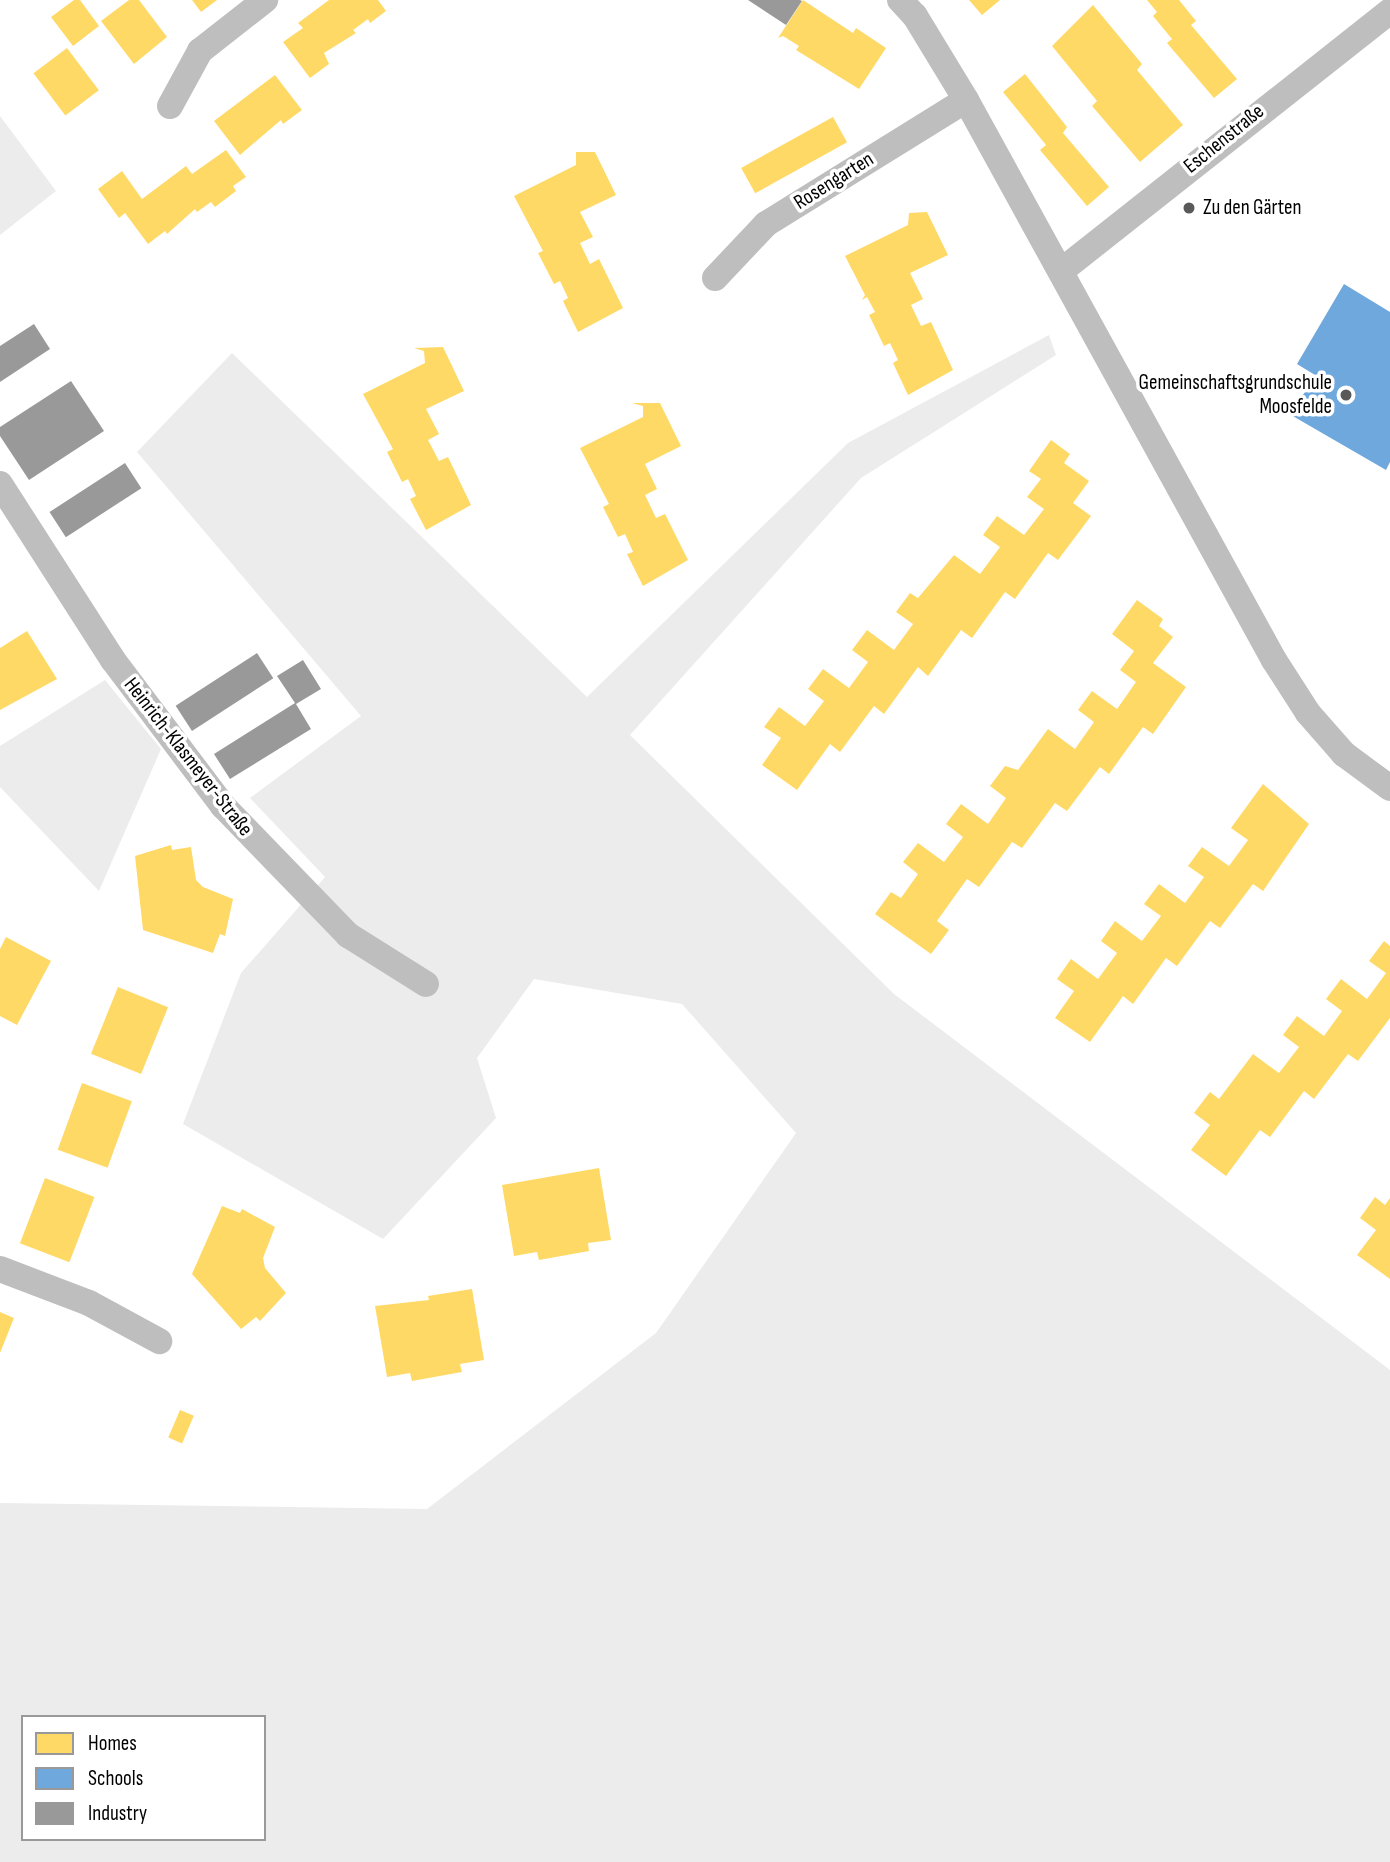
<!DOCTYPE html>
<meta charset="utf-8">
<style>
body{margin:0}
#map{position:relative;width:1390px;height:1862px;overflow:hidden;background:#fff;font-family:"Sofia Sans Condensed",sans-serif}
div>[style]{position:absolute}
.green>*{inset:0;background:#ececec}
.homes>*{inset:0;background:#ffd966;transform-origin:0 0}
.schools>*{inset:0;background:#6fa8dc}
.industry>*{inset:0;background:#999;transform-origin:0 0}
.minor>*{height:26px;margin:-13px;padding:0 13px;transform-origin:13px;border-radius:13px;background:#bebebe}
.dots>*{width:19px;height:19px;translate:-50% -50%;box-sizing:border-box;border:4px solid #fff;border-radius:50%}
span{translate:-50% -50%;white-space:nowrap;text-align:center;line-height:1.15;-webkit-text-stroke:7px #fff;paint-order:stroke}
.street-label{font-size:21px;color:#000}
.poi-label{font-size:21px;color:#000}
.left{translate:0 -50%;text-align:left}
.right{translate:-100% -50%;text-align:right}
.legend{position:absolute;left:21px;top:1715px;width:245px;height:126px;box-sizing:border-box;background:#fff;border:2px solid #999;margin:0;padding:9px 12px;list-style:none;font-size:21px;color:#000}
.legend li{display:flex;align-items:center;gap:14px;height:35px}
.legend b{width:35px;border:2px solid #999}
</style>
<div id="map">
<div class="green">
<div style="clip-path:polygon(0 116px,56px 191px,0 235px)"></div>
<div style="clip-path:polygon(evenodd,1049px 335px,1056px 355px,861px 478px,630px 735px,894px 994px,1390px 1370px,1390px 1862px,0 1862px,0 1503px,427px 1509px,656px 1333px,796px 1133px,682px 1004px,534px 979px,477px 1058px,496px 1118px,383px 1239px,183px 1124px,241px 973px,325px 877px,250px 798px,361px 716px,137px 452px,232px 353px,587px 697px,848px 443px,1049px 335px,23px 1717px,264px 1717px,264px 1839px,23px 1839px,23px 1717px)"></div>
<div style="clip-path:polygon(105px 680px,161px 749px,99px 891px,0 787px,0 746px)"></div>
</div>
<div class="homes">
<div style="clip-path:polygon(74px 0,80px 0,99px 26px,73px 46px,51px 17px)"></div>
<div style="clip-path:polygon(129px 0,139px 0,167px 37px,134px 64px,101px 21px)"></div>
<div style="clip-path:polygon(192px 0,217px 0,201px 12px)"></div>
<div style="clip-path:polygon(329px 0,378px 0,386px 11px,370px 23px,368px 19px,353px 30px,356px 33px,324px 53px,329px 64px,310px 78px,283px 42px,303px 28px,298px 23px)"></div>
<div style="clip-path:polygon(803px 0,853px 33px,856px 28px,886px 48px,859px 89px,796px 50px,799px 46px,783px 36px,778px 38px)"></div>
<div style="clip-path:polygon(969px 0,1000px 0,982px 15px)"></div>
<div style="clip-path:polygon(1147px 0,1179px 0,1196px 21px,1191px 25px,1237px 79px,1214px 98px,1167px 43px,1172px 39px,1153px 16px,1157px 12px)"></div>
<div style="clip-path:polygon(1093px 5px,1142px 64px,1137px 70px,1183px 125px,1140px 162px,1092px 106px,1097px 101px,1052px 46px)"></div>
<div style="left:67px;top:48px;width:53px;height:42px;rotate:53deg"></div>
<div style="clip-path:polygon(1025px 74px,1067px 127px,1063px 133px,1109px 187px,1087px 206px,1040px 150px,1046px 145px,1003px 92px)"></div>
<div style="clip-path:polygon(275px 75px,302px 110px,283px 124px,281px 120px,240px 155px,214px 121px)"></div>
<div style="left:833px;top:117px;width:29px;height:105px;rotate:61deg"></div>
<div style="clip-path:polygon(226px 150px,246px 177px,233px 186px,236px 191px,215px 207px,211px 202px,197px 212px,195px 209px,167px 234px,165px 231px,148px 244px,125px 213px,119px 218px,98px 189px,122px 171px,142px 199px,186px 166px,192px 174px)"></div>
<div style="clip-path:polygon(576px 152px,595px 152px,616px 195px,580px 212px,593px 237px,580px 243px,590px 264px,599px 259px,623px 308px,578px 332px,563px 301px,568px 298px,560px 281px,554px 284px,538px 253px,543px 251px,514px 196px,576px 165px)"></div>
<div style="clip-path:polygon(927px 212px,948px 255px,910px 273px,923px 299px,911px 305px,921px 326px,931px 322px,953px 370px,908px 395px,893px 363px,898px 360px,890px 343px,884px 346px,869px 315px,875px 312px,867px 297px,862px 300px,865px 295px,845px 256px,908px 225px,909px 213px)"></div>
<div style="clip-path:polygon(443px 347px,464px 391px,426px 409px,439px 434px,428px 440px,439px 461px,448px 457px,471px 505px,426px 530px,410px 499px,416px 496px,408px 479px,402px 482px,387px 452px,393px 449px,363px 394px,425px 363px,424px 351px,414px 348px)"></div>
<div style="clip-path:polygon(632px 403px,660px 403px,681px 446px,645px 464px,657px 489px,645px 495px,656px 518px,665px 514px,688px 560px,643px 586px,627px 554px,633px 552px,625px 534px,618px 537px,603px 507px,609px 504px,580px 448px,643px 417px,643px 406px)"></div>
<div style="clip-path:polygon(1051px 440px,1070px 454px,1064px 463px,1089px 481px,1073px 503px,1091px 516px,1058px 560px,1048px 553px,1015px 599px,1005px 592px,972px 638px,961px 630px,928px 676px,918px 667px,884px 714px,874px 706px,840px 752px,830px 744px,797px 790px,762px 765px,781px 738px,764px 727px,779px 707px,805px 726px,824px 701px,808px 689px,823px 669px,849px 688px,868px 662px,852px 650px,867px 630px,894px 650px,913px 624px,896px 612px,910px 593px,918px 598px,954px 555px,980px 574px,1000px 547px,983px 535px,997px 516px,1024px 535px,1044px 509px,1027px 497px,1041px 479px,1029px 471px)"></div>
<div style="clip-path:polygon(1137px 600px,1163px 619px,1159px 626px,1173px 637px,1153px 663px,1186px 687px,1153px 734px,1143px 727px,1109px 774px,1100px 767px,1067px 811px,1055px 803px,1022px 848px,1012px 842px,979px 887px,967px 879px,937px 921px,949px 930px,931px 954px,875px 914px,891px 892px,901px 898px,918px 874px,903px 862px,918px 843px,944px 862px,963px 837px,946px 824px,961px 804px,988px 824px,1006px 798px,990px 786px,1005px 766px,1018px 770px,1048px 729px,1075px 749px,1094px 722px,1078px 710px,1092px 691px,1117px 709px,1136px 682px,1120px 670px,1134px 651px,1112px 634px)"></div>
<div style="clip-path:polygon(27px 631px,57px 679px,0 710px,0 648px)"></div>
<div style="clip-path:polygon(1263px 784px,1309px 824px,1263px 891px,1253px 884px,1220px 928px,1210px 921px,1177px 966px,1166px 958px,1133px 1004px,1123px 996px,1090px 1042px,1055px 1018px,1074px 991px,1057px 979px,1071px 959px,1098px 979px,1117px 953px,1101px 941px,1115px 921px,1142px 941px,1161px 916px,1144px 904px,1159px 884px,1185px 903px,1204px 877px,1188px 866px,1202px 847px,1229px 866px,1248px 840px,1231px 828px)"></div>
<div style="clip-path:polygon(171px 845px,172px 850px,191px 847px,196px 880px,203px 887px,233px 899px,225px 936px,220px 934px,213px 953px,143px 930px,135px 856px)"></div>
<div style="clip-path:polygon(6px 937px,51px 961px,17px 1025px,0 1016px,0 949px)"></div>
<div style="clip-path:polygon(1384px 941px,1390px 946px,1390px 1018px,1358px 1061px,1348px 1054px,1314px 1099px,1304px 1091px,1270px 1137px,1260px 1130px,1226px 1176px,1191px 1150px,1210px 1125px,1194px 1113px,1210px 1092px,1219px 1099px,1253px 1054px,1279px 1073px,1299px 1047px,1283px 1035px,1297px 1016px,1324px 1036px,1342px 1011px,1326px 999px,1341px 979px,1367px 999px,1386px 973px,1369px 961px)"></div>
<div style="left:118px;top:987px;width:54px;height:72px;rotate:22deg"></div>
<div style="left:82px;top:1083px;width:53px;height:71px;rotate:20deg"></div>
<div style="clip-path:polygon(599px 1168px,611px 1240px,588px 1243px,589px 1251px,539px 1260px,537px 1252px,514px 1256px,502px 1185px)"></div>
<div style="left:45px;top:1178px;width:53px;height:70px;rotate:21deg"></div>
<div style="clip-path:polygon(1375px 1197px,1385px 1205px,1390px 1198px,1390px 1279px,1357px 1255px,1376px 1230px,1360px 1218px)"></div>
<div style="clip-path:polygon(222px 1206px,240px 1213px,242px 1209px,275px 1227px,263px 1258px,265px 1268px,286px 1293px,260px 1321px,256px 1317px,241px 1329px,192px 1274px)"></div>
<div style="clip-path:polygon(472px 1289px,484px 1360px,460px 1364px,462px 1372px,412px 1381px,410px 1373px,387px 1377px,375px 1306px,429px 1300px,428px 1296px)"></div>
<div style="clip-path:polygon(0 1312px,14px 1318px,0 1353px)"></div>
<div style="left:180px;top:1410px;width:15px;height:30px;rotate:23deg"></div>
</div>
<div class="schools">
<div style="clip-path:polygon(1344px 284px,1390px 312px,1390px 462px,1386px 470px,1291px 415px,1315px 375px,1297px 364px)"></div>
</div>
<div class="industry">
<div style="clip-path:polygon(748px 0,800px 0,802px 1px,786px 25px)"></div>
<div style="clip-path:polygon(34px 324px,50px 349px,0 382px,0 346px)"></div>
<div style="clip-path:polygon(71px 381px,104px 431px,29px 480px,0 436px,0 427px)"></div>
<div style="left:125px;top:463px;width:30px;height:90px;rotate:57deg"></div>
<div style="left:257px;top:653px;width:30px;height:97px;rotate:57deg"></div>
<div style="clip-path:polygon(303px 660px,321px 689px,296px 704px,311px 729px,230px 779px,214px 754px,295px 703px,277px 676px)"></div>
</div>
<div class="minor">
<div style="left:900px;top:0;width:22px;rotate:47deg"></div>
<div style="left:915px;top:16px;width:98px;rotate:58.7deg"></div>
<div style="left:966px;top:100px;width:639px;rotate:61.19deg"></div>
<div style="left:1274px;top:660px;width:63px;rotate:57.3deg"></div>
<div style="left:1308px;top:713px;width:55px;rotate:48.7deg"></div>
<div style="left:1344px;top:754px;width:57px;rotate:36.5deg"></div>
<div style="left:170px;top:106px;width:63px;rotate:-61.4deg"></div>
<div style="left:200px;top:51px;width:83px;rotate:-38.1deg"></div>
<div style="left:1061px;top:271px;width:419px;rotate:-38.3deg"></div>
<div style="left:715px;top:278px;width:74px;rotate:-46.6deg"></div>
<div style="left:766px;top:224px;width:235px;rotate:-31.8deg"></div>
<div style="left:0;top:484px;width:209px;rotate:57.3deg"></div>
<div style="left:113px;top:660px;width:183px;rotate:53deg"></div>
<div style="left:223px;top:806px;width:180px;rotate:45.9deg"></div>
<div style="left:348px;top:935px;width:92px;rotate:32.1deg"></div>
<div style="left:0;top:1269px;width:95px;rotate:20.9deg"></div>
<div style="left:89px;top:1303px;width:80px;rotate:28.5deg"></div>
</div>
<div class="dots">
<div style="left:1189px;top:208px;background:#595959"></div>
<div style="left:1346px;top:395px;background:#595959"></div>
</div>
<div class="street-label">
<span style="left:1224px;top:139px;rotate:-39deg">Eschenstraße</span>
<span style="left:834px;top:181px;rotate:-32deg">Rosengarten</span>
<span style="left:188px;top:757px;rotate:52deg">Heinrich-Klasmeyer-Straße</span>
</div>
<div class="poi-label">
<span class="left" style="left:1203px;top:208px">Zu den Gärten</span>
<span class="right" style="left:1332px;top:395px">Gemeinschaftsgrundschule<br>Moosfelde</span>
</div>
<ul class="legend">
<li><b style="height:19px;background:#ffd966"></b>Homes</li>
<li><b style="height:19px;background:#6fa8dc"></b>Schools</li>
<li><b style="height:19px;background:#999"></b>Industry</li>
</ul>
</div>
